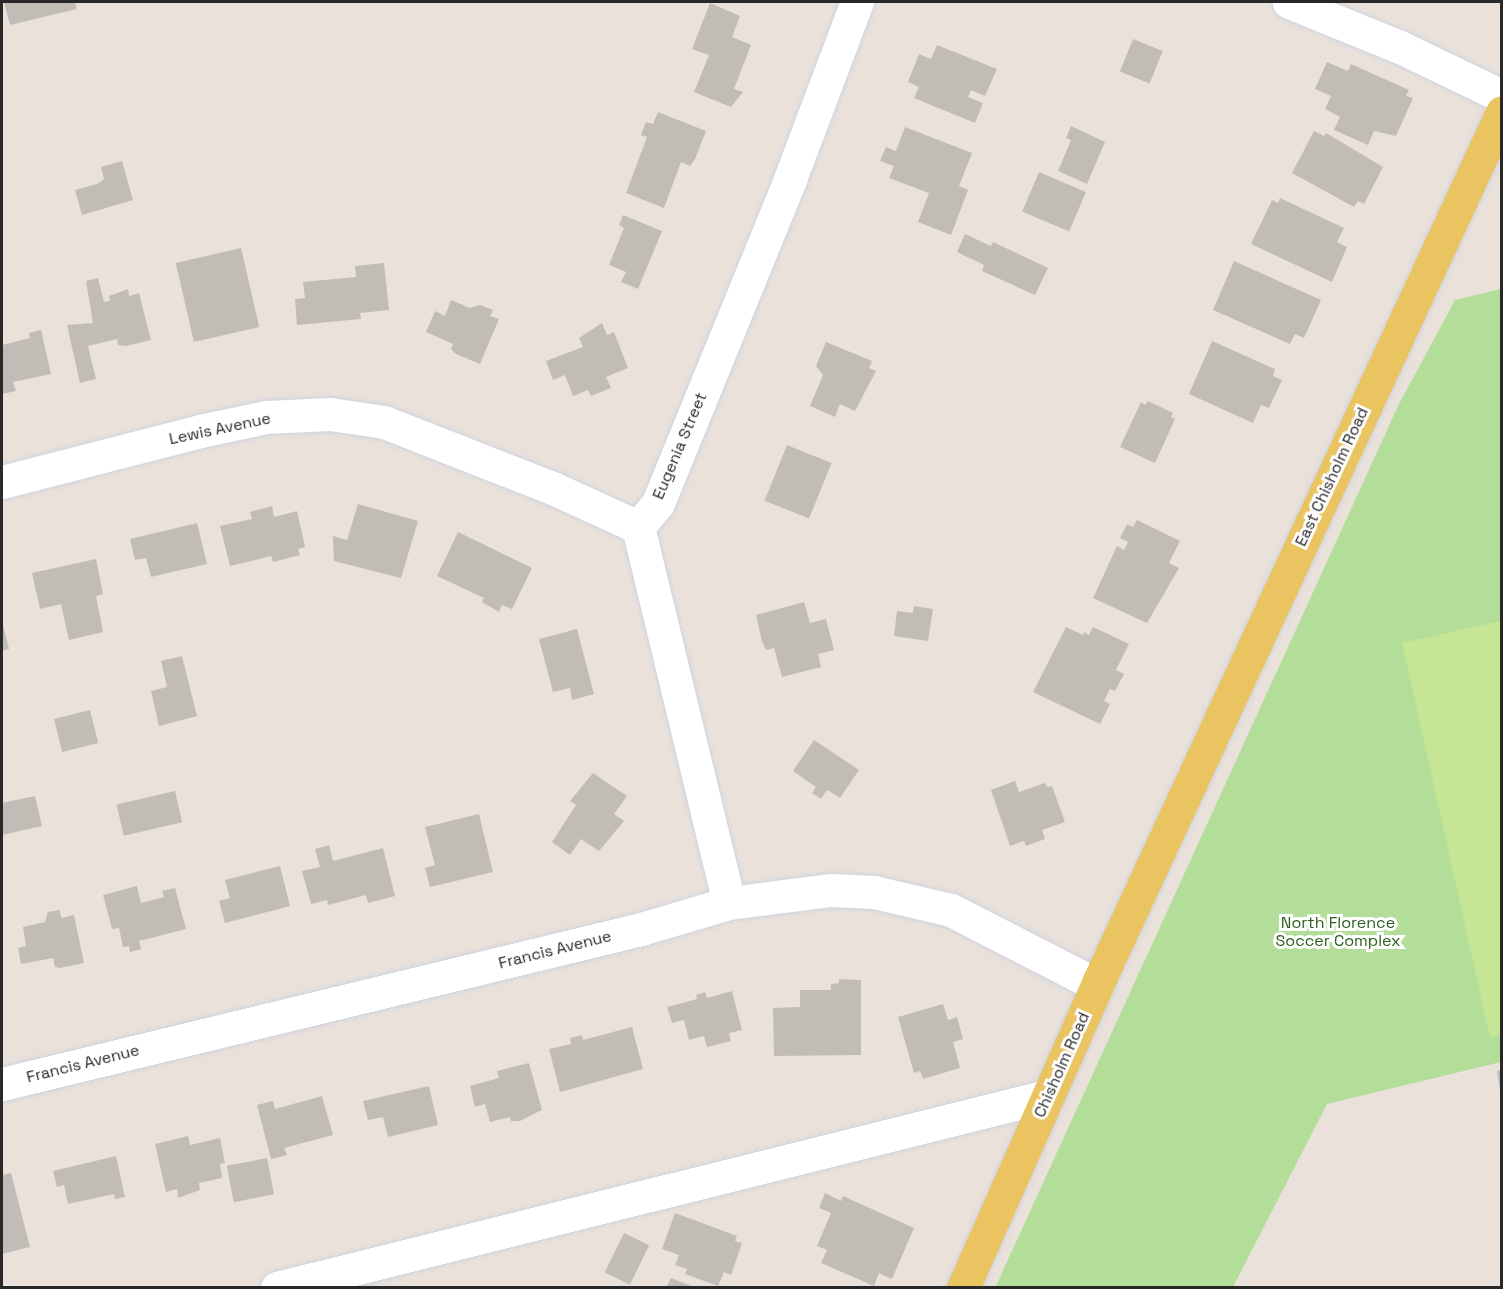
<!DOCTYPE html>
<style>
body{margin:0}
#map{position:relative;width:1503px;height:1289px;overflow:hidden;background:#eae2da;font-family:"Space Grotesk",sans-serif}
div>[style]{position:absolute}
.green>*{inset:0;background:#b3de99}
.pitch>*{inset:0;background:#c6e595}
.building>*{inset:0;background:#c2bcb7;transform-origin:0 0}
.roads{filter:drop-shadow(0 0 2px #cfd3e0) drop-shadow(0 0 2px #cfd3e0)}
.minor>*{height:33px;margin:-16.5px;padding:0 16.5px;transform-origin:16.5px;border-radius:16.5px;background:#fff}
.major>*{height:33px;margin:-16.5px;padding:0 16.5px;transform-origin:16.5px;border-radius:16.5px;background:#e9c460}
span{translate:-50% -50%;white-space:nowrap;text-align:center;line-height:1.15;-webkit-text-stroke:6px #fff;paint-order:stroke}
.street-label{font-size:16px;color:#282828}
.park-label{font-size:16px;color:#2d601d}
.frame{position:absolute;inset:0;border:3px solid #282828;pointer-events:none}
</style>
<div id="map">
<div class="green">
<div style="clip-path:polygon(1501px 289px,1501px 1062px,1327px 1104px,1233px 1287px,995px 1288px,1399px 404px,1455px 300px)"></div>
</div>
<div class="pitch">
<div style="clip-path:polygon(1501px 621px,1502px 1035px,1490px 1037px,1402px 643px)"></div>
</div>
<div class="building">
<div style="clip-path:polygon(4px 2px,75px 2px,77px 9px,10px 25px)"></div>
<div style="clip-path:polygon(710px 3px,740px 16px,732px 37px,751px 45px,734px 89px,743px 92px,731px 107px,694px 92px,709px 55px,692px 49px)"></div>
<div style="left:1133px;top:39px;width:32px;height:35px;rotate:22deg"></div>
<div style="clip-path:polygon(937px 45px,997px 69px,985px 96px,971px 90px,968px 97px,983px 103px,975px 123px,914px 98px,919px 87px,908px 82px,919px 54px,931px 59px)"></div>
<div style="clip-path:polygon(1327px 62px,1348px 71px,1351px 64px,1409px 90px,1406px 96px,1413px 98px,1396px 136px,1374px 131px,1368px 145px,1334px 130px,1340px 117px,1325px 109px,1331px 96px,1315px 89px)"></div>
<div style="clip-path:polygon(658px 112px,706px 131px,695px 159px,690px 166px,681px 162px,664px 208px,626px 193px,647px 137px,641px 135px,646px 122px,653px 124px)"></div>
<div style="clip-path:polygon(1071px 126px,1105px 142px,1087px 184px,1058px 171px,1071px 140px,1066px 138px)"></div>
<div style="clip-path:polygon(905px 127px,972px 153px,959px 186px,968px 190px,951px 235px,918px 222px,929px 193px,889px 178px,894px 166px,880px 161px,886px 147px,896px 151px)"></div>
<div style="clip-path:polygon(1314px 131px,1324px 136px,1326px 133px,1383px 167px,1364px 204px,1358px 201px,1354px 207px,1292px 173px)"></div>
<div style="clip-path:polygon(122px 161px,133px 200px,82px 215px,75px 190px,97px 184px,104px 179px,101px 167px)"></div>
<div style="left:1039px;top:172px;width:51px;height:43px;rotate:23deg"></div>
<div style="clip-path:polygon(1280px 198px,1344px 228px,1337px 242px,1347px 247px,1332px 282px,1251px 244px,1272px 200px,1278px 203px)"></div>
<div style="clip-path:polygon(623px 215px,662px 231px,638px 289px,621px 282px,626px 272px,609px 265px,624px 228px,619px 225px)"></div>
<div style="clip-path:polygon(965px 234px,991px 246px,993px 242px,1048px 268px,1035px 295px,982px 271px,984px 265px,957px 252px)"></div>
<div style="left:241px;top:248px;width:81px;height:67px;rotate:77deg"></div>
<div style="clip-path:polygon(1234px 261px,1321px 300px,1304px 338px,1295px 334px,1290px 344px,1213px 310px)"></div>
<div style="clip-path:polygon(384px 263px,389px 310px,360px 313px,361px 319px,297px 325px,295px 299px,305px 298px,303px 282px,356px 277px,355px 266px)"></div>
<div style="clip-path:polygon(98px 278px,104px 302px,110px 301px,109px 296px,128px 289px,129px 296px,139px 293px,151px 340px,126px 346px,118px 345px,117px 339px,88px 346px,96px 379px,80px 383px,67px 325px,93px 323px,86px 281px)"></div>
<div style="clip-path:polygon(451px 300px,470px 308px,480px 305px,493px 310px,490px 316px,499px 319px,480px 364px,456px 354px,451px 349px,453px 344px,426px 332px,435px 311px,445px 316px)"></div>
<div style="clip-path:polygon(602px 323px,607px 335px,614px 332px,628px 368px,606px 377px,611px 388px,591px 396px,588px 390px,573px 396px,565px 375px,553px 380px,546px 361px,583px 347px,579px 338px)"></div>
<div style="clip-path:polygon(41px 330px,51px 374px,13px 382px,16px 391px,2px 394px,2px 345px,30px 338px,29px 333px)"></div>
<div style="clip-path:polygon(1212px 341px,1275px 369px,1273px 376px,1282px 380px,1269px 408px,1261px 405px,1253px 423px,1189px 394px)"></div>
<div style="clip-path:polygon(826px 342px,872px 361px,869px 368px,876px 371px,855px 411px,840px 404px,835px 417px,810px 406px,823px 375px,816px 366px)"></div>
<div style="clip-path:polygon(1148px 401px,1173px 413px,1171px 417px,1175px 419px,1155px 463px,1120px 447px,1141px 402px,1145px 405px)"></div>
<div style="left:787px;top:445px;width:48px;height:60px;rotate:22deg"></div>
<div style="clip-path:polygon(358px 504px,418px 521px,401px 578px,334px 561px,333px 536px,347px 540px)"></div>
<div style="clip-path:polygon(272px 506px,274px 517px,297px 511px,305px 547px,298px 549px,300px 555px,273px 562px,271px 556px,230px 566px,220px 526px,252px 519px,250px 512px)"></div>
<div style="clip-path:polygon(1137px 520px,1180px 541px,1169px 563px,1179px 568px,1147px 623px,1093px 598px,1117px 546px,1124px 550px,1128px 542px,1120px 538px,1127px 524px,1133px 527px)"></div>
<div style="clip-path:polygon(197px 523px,207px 564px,151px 577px,146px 558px,135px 560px,130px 539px)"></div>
<div style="clip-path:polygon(458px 532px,532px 568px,512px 609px,502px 605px,499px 612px,482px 602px,484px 598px,437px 576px)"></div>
<div style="clip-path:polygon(96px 559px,103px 594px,96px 596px,103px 632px,69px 640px,61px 604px,40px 609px,32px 573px)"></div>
<div style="clip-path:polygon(804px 602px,810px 623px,826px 619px,834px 650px,818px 654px,821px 667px,782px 677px,774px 648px,766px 650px,762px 641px,756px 615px)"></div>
<div style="clip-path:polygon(914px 606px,933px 609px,928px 641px,894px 636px,897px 611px,913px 613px)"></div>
<div style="clip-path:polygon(2px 621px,9px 649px,2px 651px)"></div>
<div style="clip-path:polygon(1066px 627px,1083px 635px,1084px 632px,1089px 635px,1093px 627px,1129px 644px,1116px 670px,1124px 674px,1115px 691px,1110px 689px,1104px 701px,1110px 704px,1100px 724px,1033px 692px)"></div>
<div style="clip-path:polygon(577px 629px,594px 694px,572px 700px,570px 688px,553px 692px,539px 639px)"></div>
<div style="clip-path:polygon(182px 656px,197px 716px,159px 726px,151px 691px,167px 687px,161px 661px)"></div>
<div style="left:90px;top:710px;width:34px;height:37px;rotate:76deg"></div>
<div style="clip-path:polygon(814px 740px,859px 770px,840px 798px,827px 790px,821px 799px,812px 793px,816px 787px,793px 771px)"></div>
<div style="clip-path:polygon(593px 773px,627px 796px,614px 814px,624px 821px,599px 851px,581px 839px,570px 855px,552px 842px,576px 805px,570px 801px)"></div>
<div style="clip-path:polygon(1015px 781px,1019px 792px,1045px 783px,1047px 787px,1052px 786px,1065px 822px,1042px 830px,1045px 839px,1026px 846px,1024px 841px,1010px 846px,991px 790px)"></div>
<div style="left:175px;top:791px;width:32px;height:60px;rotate:77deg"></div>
<div style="clip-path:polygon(35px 796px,42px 826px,2px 835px,2px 803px)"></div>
<div style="clip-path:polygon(479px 814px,493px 872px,430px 887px,425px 868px,435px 865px,425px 827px)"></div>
<div style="clip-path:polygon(329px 845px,333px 861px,383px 848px,395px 896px,368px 903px,366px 895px,328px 905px,327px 900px,311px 904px,302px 871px,320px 867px,315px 849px)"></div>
<div style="clip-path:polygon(280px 866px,290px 906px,225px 923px,219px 901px,230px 898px,225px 880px)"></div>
<div style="clip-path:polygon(137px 886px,141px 903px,164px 897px,162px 891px,175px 888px,186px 929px,139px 941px,141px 949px,130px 952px,129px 946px,123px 947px,119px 928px,112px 929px,103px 895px)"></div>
<div style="clip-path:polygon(60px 910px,61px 918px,74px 915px,84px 963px,60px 968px,55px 967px,53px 958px,21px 964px,18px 948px,26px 946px,23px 927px,45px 922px,48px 912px)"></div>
<div style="clip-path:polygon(839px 979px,861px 980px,861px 1055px,774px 1056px,773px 1008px,800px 1007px,800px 990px,831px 990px,831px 984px,839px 983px)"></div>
<div style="clip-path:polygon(732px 991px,742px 1030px,729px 1033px,731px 1041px,707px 1047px,704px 1036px,689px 1040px,684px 1020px,672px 1023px,667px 1007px,697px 999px,696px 995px,705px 992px,707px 998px)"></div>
<div style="clip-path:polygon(943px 1004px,948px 1020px,957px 1017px,963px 1039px,953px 1042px,960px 1068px,923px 1079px,920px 1071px,914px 1073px,898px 1017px)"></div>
<div style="clip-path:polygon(632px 1027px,643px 1069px,560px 1092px,549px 1049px,571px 1044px,570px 1038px,582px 1035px,583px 1040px)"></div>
<div style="clip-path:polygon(529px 1063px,542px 1110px,520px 1121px,511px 1121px,510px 1117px,490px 1122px,485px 1104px,475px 1107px,470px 1086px,499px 1078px,497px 1071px)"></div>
<div style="clip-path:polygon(1502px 1070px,1502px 1090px,1500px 1090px,1497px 1071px)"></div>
<div style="clip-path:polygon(429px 1086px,438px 1125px,388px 1137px,383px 1117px,368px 1120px,363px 1101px)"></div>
<div style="clip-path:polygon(322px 1096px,333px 1135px,284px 1148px,287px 1155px,271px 1159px,257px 1105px,273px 1101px,275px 1109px)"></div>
<div style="clip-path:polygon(188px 1136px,190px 1145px,220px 1138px,225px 1163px,220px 1164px,222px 1178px,199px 1183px,200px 1190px,178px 1198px,177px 1189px,166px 1192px,155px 1144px)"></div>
<div style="clip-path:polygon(116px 1156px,125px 1197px,115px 1199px,114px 1194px,68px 1204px,64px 1185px,57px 1187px,53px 1171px)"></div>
<div style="left:267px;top:1158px;width:37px;height:41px;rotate:79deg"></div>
<div style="clip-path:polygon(11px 1173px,30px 1247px,2px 1254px,2px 1175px)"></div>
<div style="clip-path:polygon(825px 1193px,841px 1201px,843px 1196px,914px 1228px,892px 1279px,879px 1273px,874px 1286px,821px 1263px,827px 1250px,817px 1246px,831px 1213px,819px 1208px)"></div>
<div style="clip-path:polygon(675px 1213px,737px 1236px,735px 1241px,742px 1243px,731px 1275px,724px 1272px,718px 1286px,685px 1274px,687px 1269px,675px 1265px,679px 1255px,662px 1249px)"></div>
<div style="left:624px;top:1233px;width:28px;height:44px;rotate:26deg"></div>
<div style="clip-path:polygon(671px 1278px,694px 1287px,694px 1288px,666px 1288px)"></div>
</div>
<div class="roads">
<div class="minor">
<div style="left:1289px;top:2px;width:120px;rotate:22.1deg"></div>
<div style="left:1400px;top:47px;width:113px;rotate:25.7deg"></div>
<div style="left:2px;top:482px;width:204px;rotate:-14.4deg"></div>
<div style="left:200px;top:431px;width:67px;rotate:-12deg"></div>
<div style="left:266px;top:417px;width:64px;rotate:-2.7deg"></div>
<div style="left:330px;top:414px;width:55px;rotate:8.4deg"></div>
<div style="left:384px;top:422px;width:184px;rotate:21.4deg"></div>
<div style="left:555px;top:489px;width:91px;rotate:24.6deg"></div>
<div style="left:729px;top:903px;width:387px;rotate:-103.6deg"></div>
<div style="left:638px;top:527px;width:31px;rotate:-50deg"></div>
<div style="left:658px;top:503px;width:350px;rotate:-67.8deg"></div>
<div style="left:790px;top:179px;width:189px;rotate:-69.3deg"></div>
<div style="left:2px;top:1084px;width:658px;rotate:-13.63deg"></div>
<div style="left:641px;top:929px;width:92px;rotate:-16.5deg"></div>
<div style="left:729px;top:903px;width:103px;rotate:-7.3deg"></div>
<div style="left:831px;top:890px;width:43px;rotate:2.7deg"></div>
<div style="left:874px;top:892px;width:79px;rotate:13.2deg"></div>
<div style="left:951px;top:910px;width:164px;rotate:27.2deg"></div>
<div style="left:277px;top:1288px;width:794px;rotate:-14deg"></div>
</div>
<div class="major">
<div style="left:963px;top:1288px;width:331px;rotate:-66.1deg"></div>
<div style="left:1097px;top:985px;width:962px;rotate:-65.11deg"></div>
</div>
</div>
<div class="street-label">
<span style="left:220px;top:429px;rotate:-12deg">Lewis Avenue</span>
<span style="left:680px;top:446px;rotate:-67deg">Eugenia Street</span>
<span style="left:1332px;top:477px;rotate:-65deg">East Chisholm Road</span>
<span style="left:555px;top:950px;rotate:-14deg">Francis Avenue</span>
<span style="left:83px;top:1064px;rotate:-14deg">Francis Avenue</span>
<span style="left:1062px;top:1065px;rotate:-66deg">Chisholm Road</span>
</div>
<div class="park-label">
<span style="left:1338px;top:932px">North Florence<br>Soccer Complex</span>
</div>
<div class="frame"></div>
</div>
